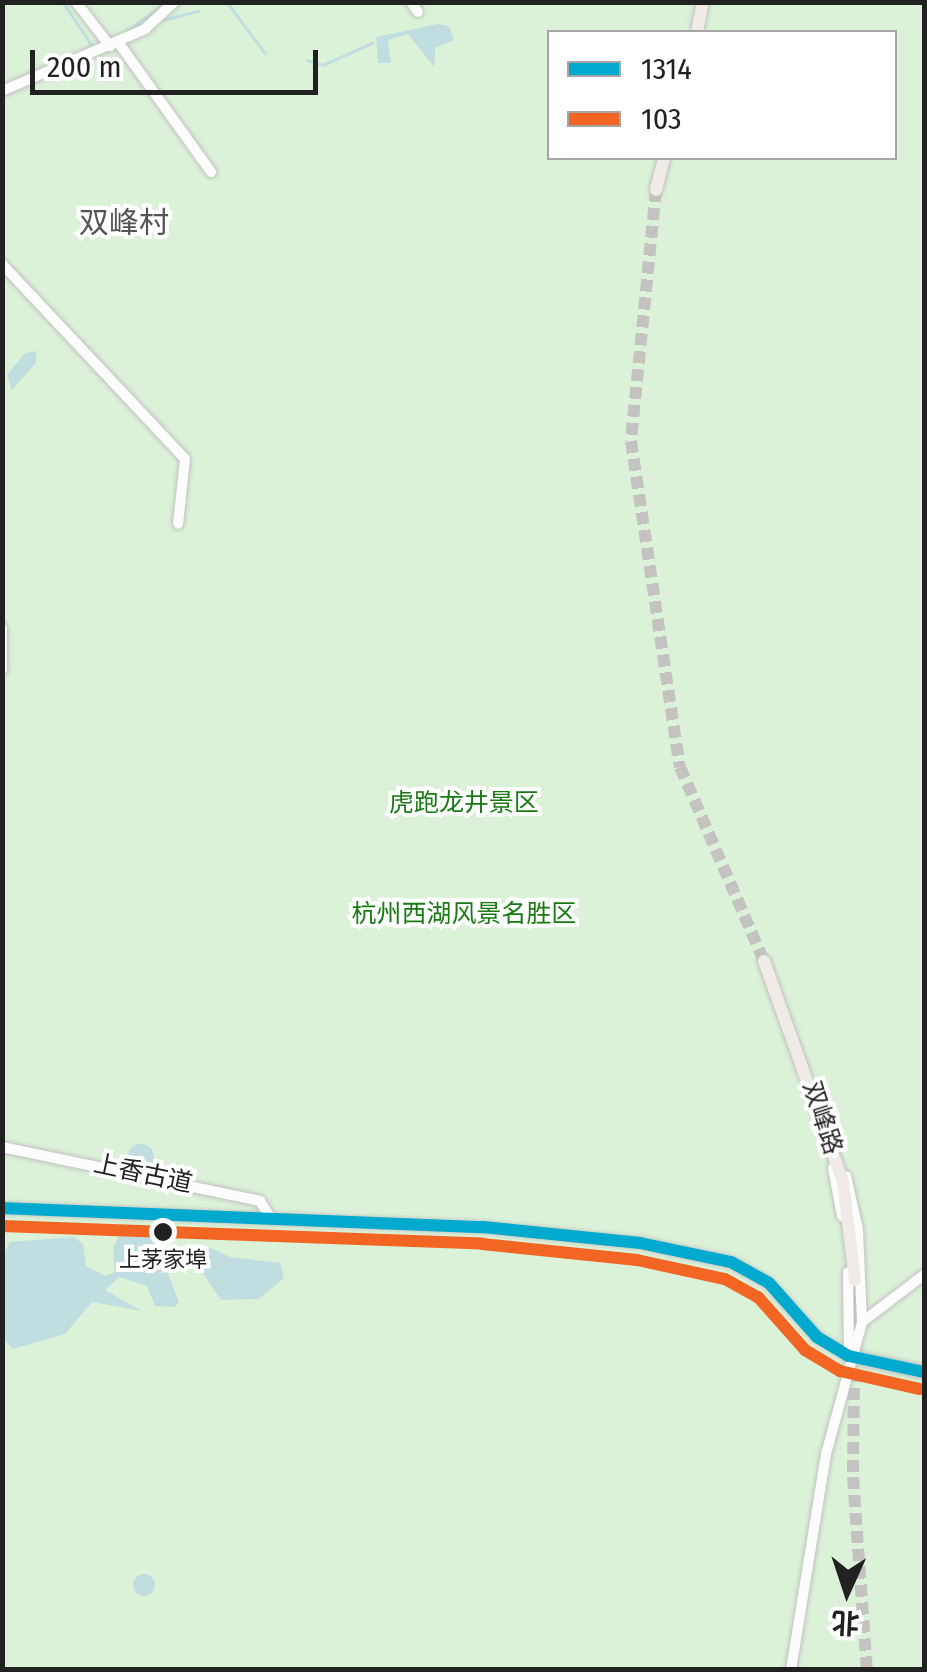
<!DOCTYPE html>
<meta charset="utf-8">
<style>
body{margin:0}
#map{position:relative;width:927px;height:1672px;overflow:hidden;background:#eeecea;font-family:"Fira Sans Condensed","Noto Sans SC",sans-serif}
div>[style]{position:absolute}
.park>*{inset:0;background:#dbf2d8}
.water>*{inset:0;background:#c0dde0}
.round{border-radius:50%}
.stream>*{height:2.5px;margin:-1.25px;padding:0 1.25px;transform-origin:1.25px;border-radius:1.25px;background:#c0dde0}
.major-tunnel>*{height:12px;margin-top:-6px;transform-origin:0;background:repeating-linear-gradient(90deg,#c5c3c2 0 12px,transparent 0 18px)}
.roads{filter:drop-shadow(0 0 2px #c2c1c0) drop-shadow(0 0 2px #c2c1c0)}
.minor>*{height:10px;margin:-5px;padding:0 5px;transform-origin:5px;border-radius:5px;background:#fcfcfc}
.major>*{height:12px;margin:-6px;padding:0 6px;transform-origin:6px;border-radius:6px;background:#f1ebe7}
.bus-1>*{height:12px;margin:-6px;padding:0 6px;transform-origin:6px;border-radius:6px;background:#00a9ce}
.bus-2>*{height:12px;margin:-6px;padding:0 6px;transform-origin:6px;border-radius:6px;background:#f26522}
.dots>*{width:28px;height:28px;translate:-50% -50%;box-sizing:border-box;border:5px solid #fff;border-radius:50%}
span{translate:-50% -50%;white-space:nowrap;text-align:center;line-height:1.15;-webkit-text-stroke:8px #fff;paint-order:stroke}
.bus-label{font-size:22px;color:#212121}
.park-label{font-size:25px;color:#197a14}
.street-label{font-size:25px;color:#212121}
.quarter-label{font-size:30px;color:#545454}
.frame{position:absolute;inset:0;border:5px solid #212121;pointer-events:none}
.legend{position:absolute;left:547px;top:30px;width:350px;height:130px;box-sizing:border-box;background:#fff;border:2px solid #a6a6a6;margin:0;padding:12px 18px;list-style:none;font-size:30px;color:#212121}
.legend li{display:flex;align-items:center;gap:20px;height:50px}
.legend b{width:50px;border:2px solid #a6a6a6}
.north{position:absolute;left:797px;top:1542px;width:100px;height:100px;-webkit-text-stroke:8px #fff;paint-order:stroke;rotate:183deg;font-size:28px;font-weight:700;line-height:40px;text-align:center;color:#212121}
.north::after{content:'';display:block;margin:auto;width:35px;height:45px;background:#212121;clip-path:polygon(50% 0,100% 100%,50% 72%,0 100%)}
.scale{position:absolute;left:30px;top:50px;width:288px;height:45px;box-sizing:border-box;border:5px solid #212121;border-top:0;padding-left:12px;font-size:30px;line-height:35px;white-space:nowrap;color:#212121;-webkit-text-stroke:8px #fff;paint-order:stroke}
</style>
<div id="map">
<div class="park">
<div style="clip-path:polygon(evenodd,3px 3px,924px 3px,924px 1669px,3px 1670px,3px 3px,550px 32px,894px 32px,894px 158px,550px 158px,550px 32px)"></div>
</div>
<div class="water">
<div style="clip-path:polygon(438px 24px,449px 26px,454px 40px,435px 48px,434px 67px,408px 34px,388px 40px,391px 63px,378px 63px,376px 37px)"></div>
<div style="clip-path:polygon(36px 351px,36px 363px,12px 390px,7px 375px,25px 353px)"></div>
<div class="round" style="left:128px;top:1144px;width:26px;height:26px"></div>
<div style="clip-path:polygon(122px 1227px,162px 1232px,158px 1248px,179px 1302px,174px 1307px,155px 1306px,147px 1286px,119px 1277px,105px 1290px,142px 1311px,92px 1302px,65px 1334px,13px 1349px,3px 1339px,3px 1255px,10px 1242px,74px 1237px,83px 1244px,86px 1266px,106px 1276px,115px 1272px,113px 1249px)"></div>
<div style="clip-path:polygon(209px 1247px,230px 1257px,280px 1263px,284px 1278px,259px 1299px,221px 1300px,198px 1266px,199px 1252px)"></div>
<div class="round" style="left:133px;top:1574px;width:22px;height:22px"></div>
</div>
<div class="stream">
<div style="left:63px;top:2px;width:54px;rotate:56.3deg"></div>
<div style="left:227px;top:2px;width:64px;rotate:53.3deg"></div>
<div style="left:162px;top:20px;width:37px;rotate:-14deg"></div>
<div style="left:127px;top:31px;width:49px;rotate:-36.6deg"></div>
<div style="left:307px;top:60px;width:17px;rotate:17deg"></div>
<div style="left:323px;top:65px;width:54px;rotate:-24.2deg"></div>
</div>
<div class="major-tunnel">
<div style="left:656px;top:190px;width:252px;rotate:95.7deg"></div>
<div style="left:631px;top:441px;width:330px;rotate:81.5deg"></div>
<div style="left:680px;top:767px;width:211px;rotate:66.6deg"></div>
<div style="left:855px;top:1280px;width:197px;rotate:90.6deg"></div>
<div style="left:853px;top:1477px;width:194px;rotate:85.9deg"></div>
</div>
<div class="roads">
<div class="minor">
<div style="left:76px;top:2px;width:56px;rotate:52.3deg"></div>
<div style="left:411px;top:2px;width:12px;rotate:55deg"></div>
<div style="left:118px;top:42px;width:160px;rotate:54.4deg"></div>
<div style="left:2px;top:91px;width:156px;rotate:-23.4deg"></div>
<div style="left:145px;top:29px;width:40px;rotate:-43deg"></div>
<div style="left:2px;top:264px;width:267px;rotate:46.8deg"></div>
<div style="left:185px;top:459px;width:65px;rotate:96.1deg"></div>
<div style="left:2px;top:628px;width:42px;rotate:90deg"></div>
<div style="left:2px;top:1147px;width:264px;rotate:11.8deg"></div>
<div style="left:260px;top:1201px;width:22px;rotate:58deg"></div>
<div style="left:833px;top:1168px;width:49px;rotate:79.4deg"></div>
<div style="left:2px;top:1208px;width:481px;rotate:2.3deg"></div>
<div style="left:483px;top:1227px;width:158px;rotate:5.8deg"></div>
<div style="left:640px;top:1243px;width:93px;rotate:11.8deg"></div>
<div style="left:731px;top:1262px;width:43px;rotate:28.9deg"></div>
<div style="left:769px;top:1283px;width:72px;rotate:48.4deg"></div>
<div style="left:817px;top:1337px;width:37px;rotate:31deg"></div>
<div style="left:848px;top:1272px;width:83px;rotate:89.3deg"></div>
<div style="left:862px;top:1322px;width:78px;rotate:-37.2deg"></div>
<div style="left:791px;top:1670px;width:219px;rotate:-80.8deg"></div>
<div style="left:826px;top:1454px;width:137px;rotate:-74.7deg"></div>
<div style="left:862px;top:1322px;width:93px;rotate:-92.5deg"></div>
<div style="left:858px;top:1229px;width:54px;rotate:-102.8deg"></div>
</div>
<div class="major">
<div style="left:697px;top:32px;width:31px;rotate:-79deg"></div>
<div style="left:656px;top:190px;width:33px;rotate:-76deg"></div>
<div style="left:764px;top:961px;width:235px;rotate:70.3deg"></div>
<div style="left:843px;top:1182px;width:99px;rotate:83deg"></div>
<div style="left:849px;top:1356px;width:77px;rotate:12deg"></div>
</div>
</div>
<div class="bus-1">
<div style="left:2px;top:1208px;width:481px;rotate:2.3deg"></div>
<div style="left:483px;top:1227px;width:158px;rotate:5.8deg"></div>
<div style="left:640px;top:1243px;width:93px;rotate:11.8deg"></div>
<div style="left:731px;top:1262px;width:43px;rotate:28.9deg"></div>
<div style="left:769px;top:1283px;width:72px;rotate:48.4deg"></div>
<div style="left:817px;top:1337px;width:37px;rotate:31deg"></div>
<div style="left:849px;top:1356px;width:77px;rotate:12deg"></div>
</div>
<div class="bus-2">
<div style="left:2px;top:1226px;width:480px;rotate:2.1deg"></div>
<div style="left:482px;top:1244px;width:156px;rotate:5.9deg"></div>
<div style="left:637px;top:1260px;width:90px;rotate:12.2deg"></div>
<div style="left:725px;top:1279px;width:38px;rotate:29deg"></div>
<div style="left:758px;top:1297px;width:71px;rotate:48.4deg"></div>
<div style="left:805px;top:1350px;width:41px;rotate:31deg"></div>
<div style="left:840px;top:1371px;width:82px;rotate:12.7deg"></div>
</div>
<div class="dots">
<div style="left:163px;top:1232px;background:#212121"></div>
</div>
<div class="bus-label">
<span style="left:163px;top:1260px">上茅家埠</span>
</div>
<div class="park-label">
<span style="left:464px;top:803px">虎跑龙井景区</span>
<span style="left:464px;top:914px">杭州西湖风景名胜区</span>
</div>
<div class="street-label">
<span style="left:822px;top:1118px;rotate:72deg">双峰路</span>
<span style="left:143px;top:1174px;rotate:12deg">上香古道</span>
</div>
<div class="quarter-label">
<span style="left:124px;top:223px">双峰村</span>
</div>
<div class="frame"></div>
<ul class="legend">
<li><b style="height:12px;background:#00a9ce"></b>1314</li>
<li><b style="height:12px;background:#f26522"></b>103</li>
</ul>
<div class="north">北</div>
<div class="scale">200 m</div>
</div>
